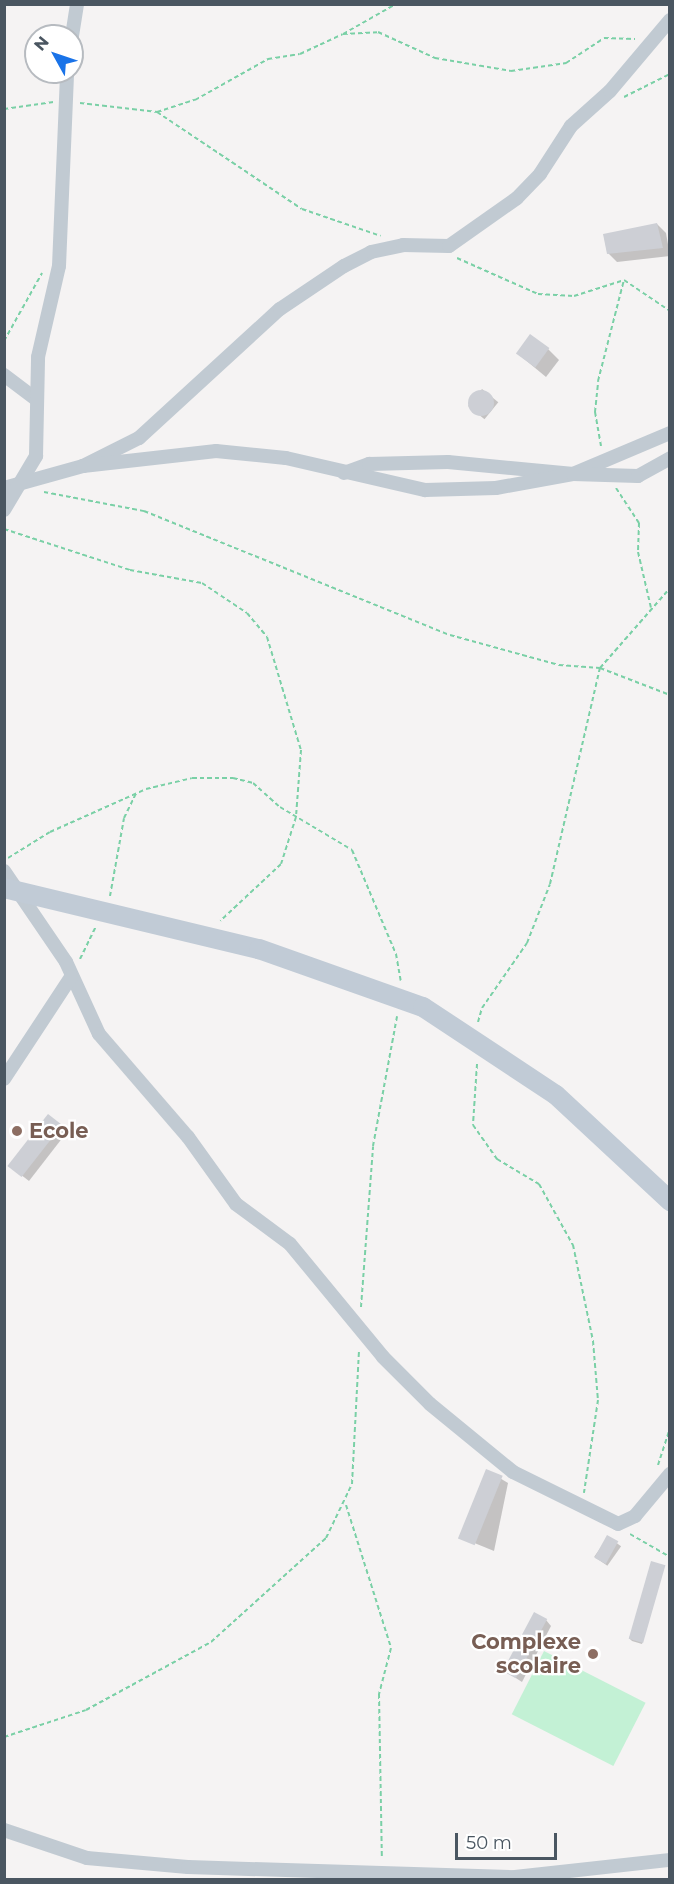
<!DOCTYPE html>
<style>
body{margin:0}
#map{position:relative;width:674px;height:1884px;overflow:hidden;background:#f5f3f3;font-family:Montserrat,sans-serif}
div>[style]{position:absolute}
.green>*{inset:0;background:#c3f1d5;transform-origin:0 0}
.shadow>*{inset:0;background:#0003;transform-origin:0 0}
.building>*{inset:0;background:#cdcfd5;transform-origin:0 0}
.round{border-radius:50%}
.path>*{height:2px;margin-top:-1px;transform-origin:0;background:repeating-linear-gradient(90deg,#7ad0a6 0 4.5px,transparent 0 7.5px)}
.street>*{height:14px;margin:-7px;padding:0 7px;transform-origin:7px;border-radius:7px;background:#c1cad2}
.secondary>*{height:20px;margin:-10px;padding:0 10px;transform-origin:10px;border-radius:10px;background:#c1cbd6}
.dots>*{width:16px;height:16px;translate:-50% -50%;box-sizing:border-box;border:3px solid #fff;border-radius:50%}
span{translate:-50% -50%;white-space:nowrap;text-align:center;line-height:1.15;-webkit-text-stroke:4.5px #fff;paint-order:stroke}
.education-label{font-size:21px;color:#785e54;font-weight:700}
.left{translate:0 -50%;text-align:left}
.right{translate:-100% -50%;text-align:right}
.frame{position:absolute;inset:0;border:6px solid #4a5661;pointer-events:none}
.north{position:absolute;left:24px;top:24px;width:60px;height:60px;box-sizing:border-box;background:#fff;border:2px solid #b7bbc0;border-radius:50%;rotate:310deg;font-size:16px;font-weight:700;line-height:24px;text-align:center;color:#4a5661}
.north::after{content:'';display:block;margin:auto;width:21px;height:27px;background:#1a73e8;clip-path:polygon(50% 0,100% 100%,50% 72%,0 100%)}
.scale{position:absolute;left:455px;top:1833px;width:102px;height:27px;box-sizing:border-box;border:3px solid #4a5661;border-top:0;padding-left:8px;font-size:18px;line-height:21px;white-space:nowrap;color:#4a5661;-webkit-text-stroke:4px #fff;paint-order:stroke}
</style>
<div id="map">
<div class="green">
<div style="left:544px;top:1651px;width:114px;height:71px;rotate:27deg"></div>
</div>
<div class="shadow">
<div style="clip-path:polygon(657px 224px,666px 233px,670px 256px,617px 262px,608px 253px)"></div>
<div style="clip-path:polygon(548px 349px,559px 360px,546px 377px,517px 353px)"></div>
<div style="left:482px;top:389px;width:21px;height:22px;rotate:39deg"></div>
<div style="clip-path:polygon(48px 1116px,67px 1132px,29px 1181px,16px 1171px)"></div>
<div style="clip-path:polygon(488px 1471px,508px 1483px,494px 1551px,472px 1542px)"></div>
<div style="left:608px;top:1537px;width:16px;height:24px;rotate:35deg"></div>
<div style="clip-path:polygon(664px 1567px,642px 1644px,632px 1641px,629px 1638px)"></div>
<div style="clip-path:polygon(546px 1620px,551px 1626px,522px 1682px,505px 1671px)"></div>
</div>
<div class="building">
<div style="clip-path:polygon(657px 223px,663px 248px,607px 254px,603px 234px)"></div>
<div style="left:530px;top:334px;width:24px;height:24px;rotate:36deg"></div>
<div class="round" style="left:468px;top:390px;width:26px;height:26px"></div>
<div style="left:48px;top:1114px;width:18px;height:66px;rotate:38deg"></div>
<div style="left:486px;top:1469px;width:18px;height:75px;rotate:22deg"></div>
<div style="left:607px;top:1535px;width:13px;height:26px;rotate:29deg"></div>
<div style="left:651px;top:1561px;width:15px;height:81px;rotate:16deg"></div>
<div style="left:534px;top:1612px;width:15px;height:67px;rotate:28deg"></div>
</div>
<div class="path">
<div style="left:343px;top:34px;width:61px;rotate:-29.5deg"></div>
<div style="left:624px;top:97px;width:51px;rotate:-26.6deg"></div>
<div style="left:80px;top:103px;width:78px;rotate:6.7deg"></div>
<div style="left:157px;top:112px;width:174px;rotate:33.8deg"></div>
<div style="left:302px;top:209px;width:83px;rotate:18.9deg"></div>
<div style="left:4px;top:109px;width:50px;rotate:-8deg"></div>
<div style="left:157px;top:112px;width:40px;rotate:-18deg"></div>
<div style="left:195px;top:100px;width:84px;rotate:-29.3deg"></div>
<div style="left:268px;top:59px;width:32px;rotate:-9deg"></div>
<div style="left:300px;top:54px;width:47px;rotate:-24.9deg"></div>
<div style="left:343px;top:34px;width:35px;rotate:-3deg"></div>
<div style="left:378px;top:32px;width:63px;rotate:24.5deg"></div>
<div style="left:435px;top:58px;width:77px;rotate:9.7deg"></div>
<div style="left:511px;top:71px;width:56px;rotate:-8.3deg"></div>
<div style="left:566px;top:63px;width:45px;rotate:-33.3deg"></div>
<div style="left:604px;top:38px;width:31px;rotate:2deg"></div>
<div style="left:457px;top:258px;width:89px;rotate:24deg"></div>
<div style="left:538px;top:294px;width:36px;rotate:3deg"></div>
<div style="left:574px;top:296px;width:52px;rotate:-17.7deg"></div>
<div style="left:624px;top:280px;width:55px;rotate:34deg"></div>
<div style="left:4px;top:341px;width:78px;rotate:-60.8deg"></div>
<div style="left:601px;top:446px;width:35px;rotate:-100deg"></div>
<div style="left:595px;top:412px;width:31px;rotate:-84deg"></div>
<div style="left:598px;top:381px;width:104px;rotate:-75.6deg"></div>
<div style="left:616px;top:488px;width:42px;rotate:56.7deg"></div>
<div style="left:639px;top:523px;width:29px;rotate:92deg"></div>
<div style="left:638px;top:552px;width:57px;rotate:76.9deg"></div>
<div style="left:44px;top:492px;width:102px;rotate:10.8deg"></div>
<div style="left:144px;top:511px;width:330px;rotate:22.1deg"></div>
<div style="left:450px;top:635px;width:113px;rotate:15.4deg"></div>
<div style="left:559px;top:665px;width:41px;rotate:4.2deg"></div>
<div style="left:600px;top:668px;width:75px;rotate:21.1deg"></div>
<div style="left:4px;top:529px;width:133px;rotate:18deg"></div>
<div style="left:130px;top:570px;width:73px;rotate:10.2deg"></div>
<div style="left:202px;top:583px;width:54px;rotate:33.7deg"></div>
<div style="left:247px;top:613px;width:31px;rotate:50deg"></div>
<div style="left:267px;top:637px;width:118px;rotate:73.3deg"></div>
<div style="left:301px;top:750px;width:67px;rotate:94.3deg"></div>
<div style="left:296px;top:817px;width:49px;rotate:107.7deg"></div>
<div style="left:281px;top:864px;width:83px;rotate:136.9deg"></div>
<div style="left:8px;top:858px;width:49px;rotate:-31.8deg"></div>
<div style="left:50px;top:832px;width:105px;rotate:-24.1deg"></div>
<div style="left:146px;top:789px;width:47px;rotate:-13.4deg"></div>
<div style="left:192px;top:778px;width:41px"></div>
<div style="left:233px;top:778px;width:21px;rotate:14deg"></div>
<div style="left:253px;top:783px;width:36px;rotate:42deg"></div>
<div style="left:280px;top:807px;width:84px;rotate:30.8deg"></div>
<div style="left:352px;top:850px;width:113px;rotate:67.1deg"></div>
<div style="left:396px;top:954px;width:27px;rotate:80deg"></div>
<div style="left:110px;top:896px;width:79px;rotate:-79.8deg"></div>
<div style="left:124px;top:818px;width:28px;rotate:-64deg"></div>
<div style="left:80px;top:959px;width:37px;rotate:-64deg"></div>
<div style="left:478px;top:1022px;width:15px;rotate:-74deg"></div>
<div style="left:482px;top:1008px;width:79px;rotate:-55.3deg"></div>
<div style="left:527px;top:943px;width:63px;rotate:-68.7deg"></div>
<div style="left:550px;top:884px;width:222px;rotate:-77deg"></div>
<div style="left:600px;top:668px;width:106px;rotate:-48.8deg"></div>
<div style="left:477px;top:1064px;width:61px;rotate:93.8deg"></div>
<div style="left:473px;top:1125px;width:42px;rotate:54.8deg"></div>
<div style="left:497px;top:1159px;width:49px;rotate:30.8deg"></div>
<div style="left:539px;top:1184px;width:70px;rotate:60.9deg"></div>
<div style="left:573px;top:1245px;width:98px;rotate:78.2deg"></div>
<div style="left:593px;top:1341px;width:59px;rotate:85.2deg"></div>
<div style="left:598px;top:1400px;width:94px;rotate:98.6deg"></div>
<div style="left:361px;top:1307px;width:161px;rotate:-85.7deg"></div>
<div style="left:373px;top:1146px;width:132px;rotate:-79.5deg"></div>
<div style="left:658px;top:1465px;width:39px;rotate:-72deg"></div>
<div style="left:346px;top:1505px;width:150px;rotate:72.5deg"></div>
<div style="left:391px;top:1648px;width:48px;rotate:104.6deg"></div>
<div style="left:379px;top:1694px;width:165px;rotate:89deg"></div>
<div style="left:630px;top:1534px;width:46px;rotate:29.9deg"></div>
<div style="left:4px;top:1737px;width:86px;rotate:-18.2deg"></div>
<div style="left:86px;top:1710px;width:142px;rotate:-28.5deg"></div>
<div style="left:211px;top:1642px;width:155px;rotate:-42.1deg"></div>
<div style="left:326px;top:1538px;width:60px;rotate:-64.3deg"></div>
<div style="left:352px;top:1484px;width:135px;rotate:-87deg"></div>
</div>
<div class="street">
<div style="left:72px;top:36px;width:32px;rotate:-81deg"></div>
<div style="left:4px;top:375px;width:41px;rotate:37.1deg"></div>
<div style="left:83px;top:466px;width:63px;rotate:-26.6deg"></div>
<div style="left:139px;top:438px;width:191px;rotate:-42.5deg"></div>
<div style="left:280px;top:309px;width:77px;rotate:-33.9deg"></div>
<div style="left:344px;top:266px;width:30px;rotate:-27deg"></div>
<div style="left:371px;top:252px;width:33px;rotate:-12deg"></div>
<div style="left:403px;top:245px;width:46px;rotate:1.2deg"></div>
<div style="left:449px;top:246px;width:83px;rotate:-35.2deg"></div>
<div style="left:517px;top:198px;width:33px;rotate:-46deg"></div>
<div style="left:540px;top:174px;width:57px;rotate:-57.1deg"></div>
<div style="left:571px;top:126px;width:52px;rotate:-41.9deg"></div>
<div style="left:610px;top:91px;width:93px;rotate:-49.8deg"></div>
<div style="left:344px;top:473px;width:27px;rotate:-20deg"></div>
<div style="left:369px;top:464px;width:79px;rotate:-1.5deg"></div>
<div style="left:448px;top:462px;width:126px;rotate:5.5deg"></div>
<div style="left:573px;top:474px;width:105px;rotate:-22.9deg"></div>
<div style="left:4px;top:488px;width:82px;rotate:-15.6deg"></div>
<div style="left:83px;top:466px;width:134px;rotate:-6.4deg"></div>
<div style="left:216px;top:451px;width:70px;rotate:5.7deg"></div>
<div style="left:286px;top:458px;width:143px;rotate:13deg"></div>
<div style="left:425px;top:490px;width:71px;rotate:-1.6deg"></div>
<div style="left:496px;top:488px;width:78px;rotate:-10.3deg"></div>
<div style="left:573px;top:474px;width:65px;rotate:1.8deg"></div>
<div style="left:638px;top:476px;width:37px;rotate:-29deg"></div>
<div style="left:4px;top:510px;width:63px;rotate:-59.3deg"></div>
<div style="left:36px;top:456px;width:99px;rotate:-88.8deg"></div>
<div style="left:38px;top:357px;width:93px;rotate:-77deg"></div>
<div style="left:59px;top:266px;width:194px;rotate:-87.6deg"></div>
<div style="left:4px;top:871px;width:110px;rotate:55.7deg"></div>
<div style="left:66px;top:962px;width:79px;rotate:65.4deg"></div>
<div style="left:99px;top:1034px;width:136px;rotate:49.2deg"></div>
<div style="left:188px;top:1137px;width:82px;rotate:54.4deg"></div>
<div style="left:236px;top:1204px;width:67px;rotate:36.5deg"></div>
<div style="left:290px;top:1244px;width:146px;rotate:50.5deg"></div>
<div style="left:383px;top:1357px;width:66px;rotate:45deg"></div>
<div style="left:430px;top:1404px;width:107px;rotate:39.3deg"></div>
<div style="left:513px;top:1472px;width:117px;rotate:26.3deg"></div>
<div style="left:618px;top:1524px;width:19px;rotate:-25deg"></div>
<div style="left:635px;top:1516px;width:55px;rotate:-50.2deg"></div>
<div style="left:4px;top:1079px;width:122px;rotate:-56.7deg"></div>
<div style="left:4px;top:1830px;width:88px;rotate:18.6deg"></div>
<div style="left:87px;top:1858px;width:101px;rotate:5.1deg"></div>
<div style="left:188px;top:1867px;width:327px;rotate:1.8deg"></div>
<div style="left:515px;top:1877px;width:156px;rotate:-6.3deg"></div>
</div>
<div class="secondary">
<div style="left:4px;top:888px;width:262px;rotate:13.5deg"></div>
<div style="left:259px;top:949px;width:174px;rotate:19.5deg"></div>
<div style="left:423px;top:1007px;width:159px;rotate:33.5deg"></div>
<div style="left:556px;top:1095px;width:156px;rotate:42.9deg"></div>
</div>
<div class="dots">
<div style="left:17px;top:1131px;background:#8d6e63"></div>
<div style="left:593px;top:1654px;background:#8d6e63"></div>
</div>
<div class="education-label">
<span class="left" style="left:29px;top:1131px">Ecole</span>
<span class="right" style="left:581px;top:1654px">Complexe<br>scolaire</span>
</div>
<div class="frame"></div>
<div class="north">N</div>
<div class="scale">50 m</div>
</div>
